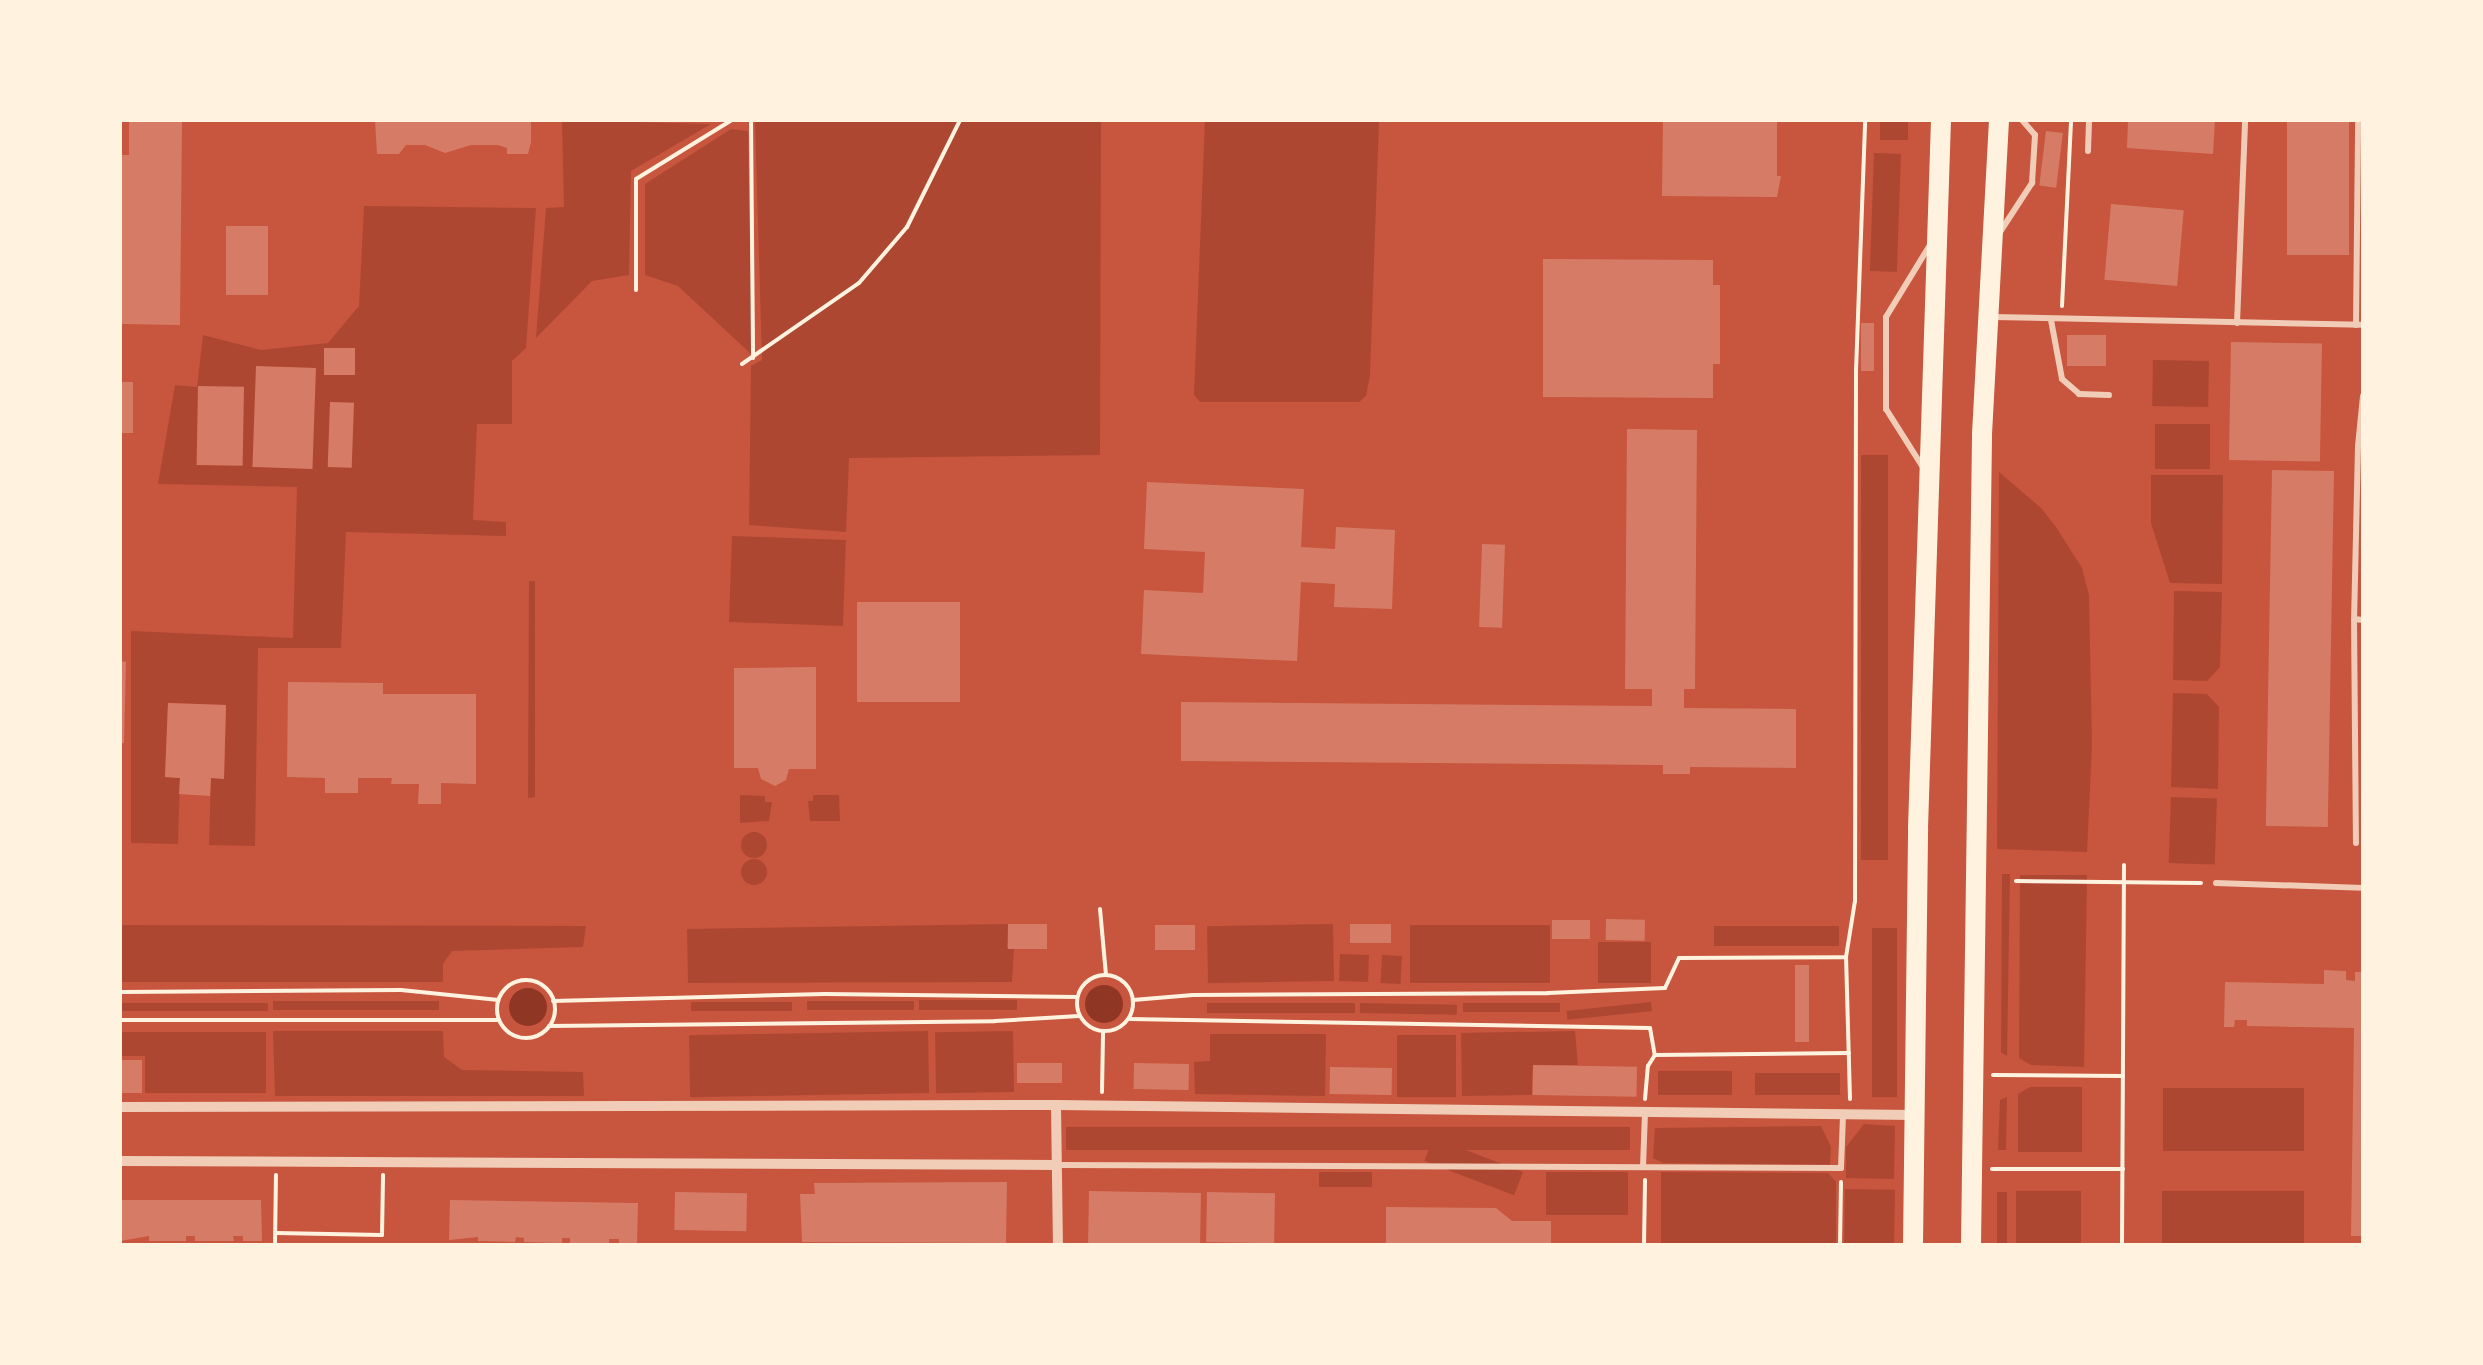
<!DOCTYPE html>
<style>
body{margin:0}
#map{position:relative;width:2483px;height:1365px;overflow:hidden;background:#c8553d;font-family:Inter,sans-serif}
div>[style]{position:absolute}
.green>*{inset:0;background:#ae4732;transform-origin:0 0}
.round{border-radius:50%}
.water>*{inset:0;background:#8f3625}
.building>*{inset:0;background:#d67c66;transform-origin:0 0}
.path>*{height:4px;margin:-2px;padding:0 2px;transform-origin:2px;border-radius:2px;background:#fff3e0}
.path>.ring{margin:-2px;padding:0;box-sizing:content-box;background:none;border:4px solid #fff3e0;border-radius:50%}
.service>*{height:6px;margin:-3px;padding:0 3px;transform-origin:3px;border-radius:3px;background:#f1ccb7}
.minor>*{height:10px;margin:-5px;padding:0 5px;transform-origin:5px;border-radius:5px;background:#f1ccb7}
.primary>*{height:20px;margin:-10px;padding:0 10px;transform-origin:10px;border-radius:10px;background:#fff3e0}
span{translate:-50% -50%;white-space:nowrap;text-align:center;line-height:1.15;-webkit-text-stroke:10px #fff3e0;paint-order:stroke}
.frame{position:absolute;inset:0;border:122px solid #fff3e0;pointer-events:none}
</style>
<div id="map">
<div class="green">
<div style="clip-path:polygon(562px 120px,711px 124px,631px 171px,629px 275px,592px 281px,536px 338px,546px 208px,564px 207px)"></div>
<div style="clip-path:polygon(755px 120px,1101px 120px,1100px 455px,849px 458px,846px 532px,749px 525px,751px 366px,762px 360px)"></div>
<div style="clip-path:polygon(1205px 120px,1379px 120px,1370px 375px,1366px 396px,1359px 402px,1200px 402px,1194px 395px)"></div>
<div style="left:1880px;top:120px;width:28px;height:20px"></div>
<div style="clip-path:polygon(731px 129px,748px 131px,752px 355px,678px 286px,645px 275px,645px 184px)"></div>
<div style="left:1874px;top:153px;width:27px;height:118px;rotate:2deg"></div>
<div style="clip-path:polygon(364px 206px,536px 208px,526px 348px,512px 361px,512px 424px,477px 424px,473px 520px,506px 522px,506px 536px,346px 532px,341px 648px,258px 648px,255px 846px,209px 845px,211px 778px,224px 778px,226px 705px,168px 703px,165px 777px,180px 778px,178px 844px,131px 843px,131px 631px,293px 638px,297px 487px,158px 484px,175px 385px,197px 387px,203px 335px,261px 350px,328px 343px,359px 306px)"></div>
<div style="left:2153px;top:360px;width:56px;height:46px;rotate:1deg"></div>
<div style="left:2155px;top:424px;width:55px;height:45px"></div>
<div style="left:1861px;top:455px;width:27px;height:405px"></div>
<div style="clip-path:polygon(1999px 472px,2041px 508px,2056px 527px,2082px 568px,2089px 595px,2092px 746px,2087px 852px,1997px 849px)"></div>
<div style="clip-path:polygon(2151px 475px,2223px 475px,2222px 584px,2170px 583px,2151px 523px)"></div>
<div style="left:732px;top:536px;width:114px;height:86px;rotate:2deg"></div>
<div style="clip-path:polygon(529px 581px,535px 581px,535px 797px,528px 798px)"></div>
<div style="clip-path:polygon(2174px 591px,2222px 592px,2220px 667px,2207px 681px,2173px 680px)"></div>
<div style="clip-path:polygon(2173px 693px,2207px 694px,2219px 707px,2218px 789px,2171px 787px)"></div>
<div style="clip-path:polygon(740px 795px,765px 796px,765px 802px,772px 802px,769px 821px,740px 823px)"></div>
<div style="clip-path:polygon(813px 795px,839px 795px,840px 821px,810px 821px,808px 801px,813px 801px)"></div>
<div style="left:2171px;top:797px;width:46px;height:66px;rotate:2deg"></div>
<div class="round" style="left:741px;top:832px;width:26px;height:26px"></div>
<div class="round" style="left:741px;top:859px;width:26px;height:26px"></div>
<div style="clip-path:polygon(2002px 874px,2010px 874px,2007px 1056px,2001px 1052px)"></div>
<div style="clip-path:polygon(2020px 875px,2087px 875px,2084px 1067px,2031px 1065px,2019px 1058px)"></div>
<div style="clip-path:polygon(1008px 924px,1007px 948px,1014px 948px,1012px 982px,688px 983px,687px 929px)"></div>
<div style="left:1333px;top:924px;width:57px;height:126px;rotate:89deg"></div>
<div style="clip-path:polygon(120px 925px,586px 926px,583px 947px,452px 951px,443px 964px,443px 982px,120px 982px)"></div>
<div style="left:1410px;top:925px;width:140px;height:58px"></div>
<div style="left:1714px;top:926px;width:125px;height:20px"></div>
<div style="left:1872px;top:928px;width:25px;height:169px"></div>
<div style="left:1598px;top:942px;width:53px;height:41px"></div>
<div style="left:1340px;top:954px;width:29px;height:27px;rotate:2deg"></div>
<div style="left:1382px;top:955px;width:20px;height:28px;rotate:3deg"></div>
<div style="left:1017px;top:1000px;width:10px;height:98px;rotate:90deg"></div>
<div style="left:439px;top:1001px;width:9px;height:166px;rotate:90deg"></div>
<div style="left:914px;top:1001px;width:9px;height:107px;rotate:90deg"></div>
<div style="left:792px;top:1002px;width:9px;height:101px;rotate:90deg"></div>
<div style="left:1651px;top:1002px;width:9px;height:85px;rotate:84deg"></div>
<div style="left:268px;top:1003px;width:8px;height:148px;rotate:90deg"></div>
<div style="left:1355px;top:1003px;width:10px;height:148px;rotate:90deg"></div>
<div style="left:1360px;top:1003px;width:97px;height:10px;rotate:1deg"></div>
<div style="left:1560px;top:1003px;width:9px;height:97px;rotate:90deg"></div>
<div style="clip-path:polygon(273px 1031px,443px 1031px,444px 1057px,462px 1070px,583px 1072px,584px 1096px,275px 1096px)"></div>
<div style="left:928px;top:1031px;width:62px;height:239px;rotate:89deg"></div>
<div style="left:1013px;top:1031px;width:61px;height:78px;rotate:89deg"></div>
<div style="clip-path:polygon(1575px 1031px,1578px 1065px,1533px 1065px,1532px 1095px,1462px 1096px,1461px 1033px)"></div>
<div style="clip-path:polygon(120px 1032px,266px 1032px,266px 1093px,145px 1093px,145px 1056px,120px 1056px)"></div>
<div style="clip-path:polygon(1210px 1034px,1326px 1034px,1325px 1096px,1195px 1094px,1194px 1062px,1210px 1061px)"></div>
<div style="left:1397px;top:1035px;width:59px;height:62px"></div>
<div style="left:1658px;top:1071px;width:74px;height:24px"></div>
<div style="left:1755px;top:1073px;width:85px;height:22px"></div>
<div style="clip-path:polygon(2030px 1087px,2082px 1087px,2082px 1152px,2018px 1152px,2018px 1094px)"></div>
<div style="left:2304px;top:1088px;width:63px;height:141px;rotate:90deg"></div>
<div style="clip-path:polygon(2007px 1097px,2006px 1150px,1998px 1150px,2000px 1100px)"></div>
<div style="clip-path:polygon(1864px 1124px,1895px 1126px,1894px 1179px,1846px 1178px,1846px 1147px)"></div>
<div style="clip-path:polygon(1821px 1126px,1831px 1147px,1830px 1165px,1663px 1163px,1653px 1158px,1655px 1128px)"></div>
<div style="left:1066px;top:1127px;width:564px;height:23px"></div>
<div style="left:1319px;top:1172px;width:53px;height:15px"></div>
<div style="left:1523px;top:1172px;width:25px;height:96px;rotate:111deg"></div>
<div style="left:1546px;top:1172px;width:82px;height:43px"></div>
<div style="clip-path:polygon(1661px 1172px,1828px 1173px,1836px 1182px,1836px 1245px,1661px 1245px)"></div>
<div style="left:1845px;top:1189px;width:50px;height:56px;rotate:1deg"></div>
<div style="left:2016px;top:1191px;width:65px;height:54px"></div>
<div style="left:2162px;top:1191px;width:142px;height:54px"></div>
<div style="left:1997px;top:1192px;width:10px;height:53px"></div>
</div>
<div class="water">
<div class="round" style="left:1085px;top:985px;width:38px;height:38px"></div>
<div class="round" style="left:509px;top:988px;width:38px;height:38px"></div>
</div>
<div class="building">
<div style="clip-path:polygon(129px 120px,182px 120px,180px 325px,122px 324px,120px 155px,129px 155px)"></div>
<div style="clip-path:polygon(375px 120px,531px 120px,531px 142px,528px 154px,507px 154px,507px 148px,498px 145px,471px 145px,445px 153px,425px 145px,406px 145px,399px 154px,377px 154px)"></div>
<div style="clip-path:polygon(1663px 120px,1777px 120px,1777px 176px,1781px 176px,1777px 197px,1662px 196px)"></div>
<div style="clip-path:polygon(2128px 120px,2215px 120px,2213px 154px,2127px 148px)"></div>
<div style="left:2287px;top:120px;width:62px;height:135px"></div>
<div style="left:2046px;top:131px;width:17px;height:55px;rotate:7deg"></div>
<div style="left:2111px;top:204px;width:73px;height:76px;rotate:5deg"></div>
<div style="left:226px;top:226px;width:42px;height:69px"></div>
<div style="clip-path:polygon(1543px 259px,1713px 260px,1713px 285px,1720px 285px,1720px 364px,1713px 364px,1713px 398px,1543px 397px)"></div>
<div style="left:1861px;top:323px;width:13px;height:48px"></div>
<div style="left:2067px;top:335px;width:39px;height:31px"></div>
<div style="left:2231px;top:342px;width:91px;height:118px;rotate:1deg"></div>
<div style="left:324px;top:348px;width:31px;height:27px"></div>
<div style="left:256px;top:366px;width:60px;height:101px;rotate:2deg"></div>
<div style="left:120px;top:382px;width:13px;height:51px"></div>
<div style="left:198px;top:386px;width:46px;height:79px;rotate:1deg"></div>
<div style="left:330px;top:402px;width:24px;height:65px;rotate:2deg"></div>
<div style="clip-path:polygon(1627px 429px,1697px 430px,1695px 689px,1684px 689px,1684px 708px,1796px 709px,1796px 768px,1690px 767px,1690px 774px,1663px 774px,1663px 765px,1181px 761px,1181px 702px,1652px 706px,1652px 689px,1625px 689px)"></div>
<div style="left:2272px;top:470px;width:62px;height:356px;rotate:1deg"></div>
<div style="clip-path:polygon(1147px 482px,1304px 489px,1301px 547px,1335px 549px,1336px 527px,1395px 530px,1392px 609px,1334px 607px,1335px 584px,1301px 582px,1297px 661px,1141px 654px,1144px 590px,1203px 593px,1205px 552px,1144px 549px)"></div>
<div style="left:1482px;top:544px;width:23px;height:83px;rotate:2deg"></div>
<div style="left:857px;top:602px;width:103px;height:100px"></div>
<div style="clip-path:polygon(120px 661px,126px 662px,124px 743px,120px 743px)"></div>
<div style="clip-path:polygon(816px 667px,816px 769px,789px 769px,786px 780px,775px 786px,761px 779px,758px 768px,734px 768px,734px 668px)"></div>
<div style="clip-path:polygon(288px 682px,383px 683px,383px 694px,476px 694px,476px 784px,441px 783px,441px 804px,418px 804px,419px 784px,391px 784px,392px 778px,358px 778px,358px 793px,325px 793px,325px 778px,287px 777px)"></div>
<div style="clip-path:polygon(168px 703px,226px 705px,224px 779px,211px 778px,210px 796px,179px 794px,180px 778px,165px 777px)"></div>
<div style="left:1606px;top:919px;width:39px;height:21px;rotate:1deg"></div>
<div style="left:1552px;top:920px;width:38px;height:19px"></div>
<div style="left:1008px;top:924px;width:39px;height:25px"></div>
<div style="left:1391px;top:924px;width:19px;height:41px;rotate:90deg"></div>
<div style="left:1155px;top:925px;width:40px;height:25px"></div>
<div style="left:1795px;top:965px;width:14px;height:77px"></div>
<div style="clip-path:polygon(2324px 970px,2346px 971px,2346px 980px,2355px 981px,2355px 972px,2363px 972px,2363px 1236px,2351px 1236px,2354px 1028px,2247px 1026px,2247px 1020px,2235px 1020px,2234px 1027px,2224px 1027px,2225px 982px,2324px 984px)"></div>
<div style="left:120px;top:1060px;width:22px;height:33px"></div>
<div style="left:1017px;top:1063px;width:45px;height:20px"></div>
<div style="left:1134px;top:1063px;width:55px;height:26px;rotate:1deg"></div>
<div style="left:1533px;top:1065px;width:104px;height:30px;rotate:1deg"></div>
<div style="left:1330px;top:1067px;width:62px;height:27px;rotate:1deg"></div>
<div style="clip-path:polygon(1007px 1182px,1006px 1243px,802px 1242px,800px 1194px,815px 1194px,814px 1183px)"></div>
<div style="left:1089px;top:1191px;width:112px;height:54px;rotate:1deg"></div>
<div style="left:675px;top:1192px;width:72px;height:38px;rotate:1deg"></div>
<div style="left:1207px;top:1192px;width:68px;height:50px;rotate:1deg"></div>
<div style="clip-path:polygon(120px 1200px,261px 1200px,262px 1241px,243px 1241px,243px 1236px,233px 1236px,234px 1241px,195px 1241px,195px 1236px,186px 1236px,186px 1241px,149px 1241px,149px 1236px,120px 1241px)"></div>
<div style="clip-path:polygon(450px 1200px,638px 1203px,637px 1244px,619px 1244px,619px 1239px,609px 1239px,609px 1244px,570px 1244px,570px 1238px,562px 1238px,562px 1243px,524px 1242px,524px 1238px,516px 1237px,515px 1242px,478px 1241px,478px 1237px,449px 1240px)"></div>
<div style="clip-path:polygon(1386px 1207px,1496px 1208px,1512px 1221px,1551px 1221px,1551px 1245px,1386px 1245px)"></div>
</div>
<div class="path">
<div style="left:751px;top:120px;width:238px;rotate:89.5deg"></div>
<div style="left:636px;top:290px;width:111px;rotate:-90deg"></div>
<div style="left:636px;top:179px;width:113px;rotate:-31.6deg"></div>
<div style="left:2062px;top:306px;width:186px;rotate:-87.2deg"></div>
<div style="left:742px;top:364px;width:142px;rotate:-34.7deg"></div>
<div style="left:859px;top:283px;width:74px;rotate:-49.4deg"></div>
<div style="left:907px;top:227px;width:119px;rotate:-63.6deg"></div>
<div style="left:2016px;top:881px;width:185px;rotate:0.6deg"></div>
<div style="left:1100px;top:909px;width:66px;rotate:84.8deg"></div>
<div class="ring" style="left:1077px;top:975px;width:52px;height:52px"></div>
<div class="ring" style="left:497px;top:980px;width:54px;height:54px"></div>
<div style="left:120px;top:992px;width:281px;rotate:-0.4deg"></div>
<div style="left:401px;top:990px;width:98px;rotate:5.9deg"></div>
<div style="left:1133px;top:1000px;width:60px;rotate:-4.8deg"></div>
<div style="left:1193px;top:995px;width:355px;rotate:-0.3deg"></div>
<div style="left:1548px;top:993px;width:117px;rotate:-2.4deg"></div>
<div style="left:1665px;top:988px;width:33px;rotate:-65deg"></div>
<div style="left:1679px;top:958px;width:167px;rotate:-0.3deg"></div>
<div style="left:553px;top:1001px;width:272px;rotate:-1.5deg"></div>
<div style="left:825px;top:994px;width:252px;rotate:0.7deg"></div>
<div style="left:1129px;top:1019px;width:521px;rotate:0.99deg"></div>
<div style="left:1650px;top:1028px;width:27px;rotate:80deg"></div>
<div style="left:120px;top:1020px;width:379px"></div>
<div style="left:549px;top:1026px;width:446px;rotate:-0.6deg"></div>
<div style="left:995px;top:1021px;width:84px;rotate:-3.4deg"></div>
<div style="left:1993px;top:1075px;width:130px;rotate:0.4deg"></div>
<div style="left:1102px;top:1092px;width:60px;rotate:-89deg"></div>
<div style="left:1645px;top:1099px;width:33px;rotate:-85deg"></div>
<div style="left:1648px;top:1066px;width:13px;rotate:-58deg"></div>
<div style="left:1655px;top:1055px;width:194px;rotate:-0.6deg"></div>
<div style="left:1850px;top:1099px;width:142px;rotate:-91.6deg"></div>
<div style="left:1846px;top:957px;width:57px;rotate:-80.9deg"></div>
<div style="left:1855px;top:901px;width:530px;rotate:-89.89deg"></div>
<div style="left:1856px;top:371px;width:251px;rotate:-87.9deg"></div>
<div style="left:1992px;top:1169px;width:131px"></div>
<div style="left:276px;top:1233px;width:106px;rotate:1.1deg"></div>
<div style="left:382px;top:1235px;width:60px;rotate:-89deg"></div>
<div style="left:275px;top:1245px;width:70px;rotate:-89.2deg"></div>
<div style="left:1644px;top:1245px;width:65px;rotate:-89.1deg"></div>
<div style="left:1840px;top:1245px;width:63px;rotate:-89.1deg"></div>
<div style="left:2122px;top:1245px;width:380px;rotate:-89.7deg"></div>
</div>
<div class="service">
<div style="left:2088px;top:151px;width:31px;rotate:-88deg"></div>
<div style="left:2000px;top:232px;width:59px;rotate:-56.9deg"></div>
<div style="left:2032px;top:183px;width:48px;rotate:-86.4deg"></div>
<div style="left:2035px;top:135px;width:20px;rotate:-131deg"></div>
<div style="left:1993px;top:317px;width:370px;rotate:1.2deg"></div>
<div style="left:2051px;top:320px;width:60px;rotate:79.4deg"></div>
<div style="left:2062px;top:379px;width:23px;rotate:41deg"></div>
<div style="left:2079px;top:394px;width:30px;rotate:2deg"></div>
<div style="left:2237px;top:323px;width:203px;rotate:-87.7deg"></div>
<div style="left:2356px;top:325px;width:205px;rotate:-89.4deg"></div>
<div style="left:2363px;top:396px;width:50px;rotate:95.7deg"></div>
<div style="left:2358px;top:446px;width:5px"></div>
<div style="left:2358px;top:446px;width:173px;rotate:91.3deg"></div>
<div style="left:2354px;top:619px;width:9px;rotate:6deg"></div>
<div style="left:1924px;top:469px;width:71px;rotate:-122.3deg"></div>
<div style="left:1886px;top:409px;width:92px;rotate:-90deg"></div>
<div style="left:1886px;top:317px;width:84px;rotate:-58.6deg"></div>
<div style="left:2354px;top:619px;width:224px;rotate:89.5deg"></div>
<div style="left:2216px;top:883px;width:147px;rotate:1.9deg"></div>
<div style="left:1058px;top:1165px;width:783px;rotate:0.22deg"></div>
<div style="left:1841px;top:1168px;width:53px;rotate:-87.8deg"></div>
<div style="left:1643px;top:1167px;width:55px;rotate:-87.9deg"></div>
</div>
<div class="minor">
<div style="left:1056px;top:1105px;width:140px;rotate:89.2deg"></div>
<div style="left:120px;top:1107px;width:936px;rotate:-0.12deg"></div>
<div style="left:1056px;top:1105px;width:858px;rotate:0.67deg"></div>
<div style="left:120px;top:1161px;width:937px;rotate:0.24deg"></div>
</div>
<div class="primary">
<div style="left:1913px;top:1245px;width:417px;rotate:-89.3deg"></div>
<div style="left:1918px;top:828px;width:708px;rotate:-88.14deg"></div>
<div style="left:1971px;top:1245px;width:811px;rotate:-89.22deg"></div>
<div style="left:1982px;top:434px;width:314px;rotate:-86.9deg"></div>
</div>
<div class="frame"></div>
</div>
